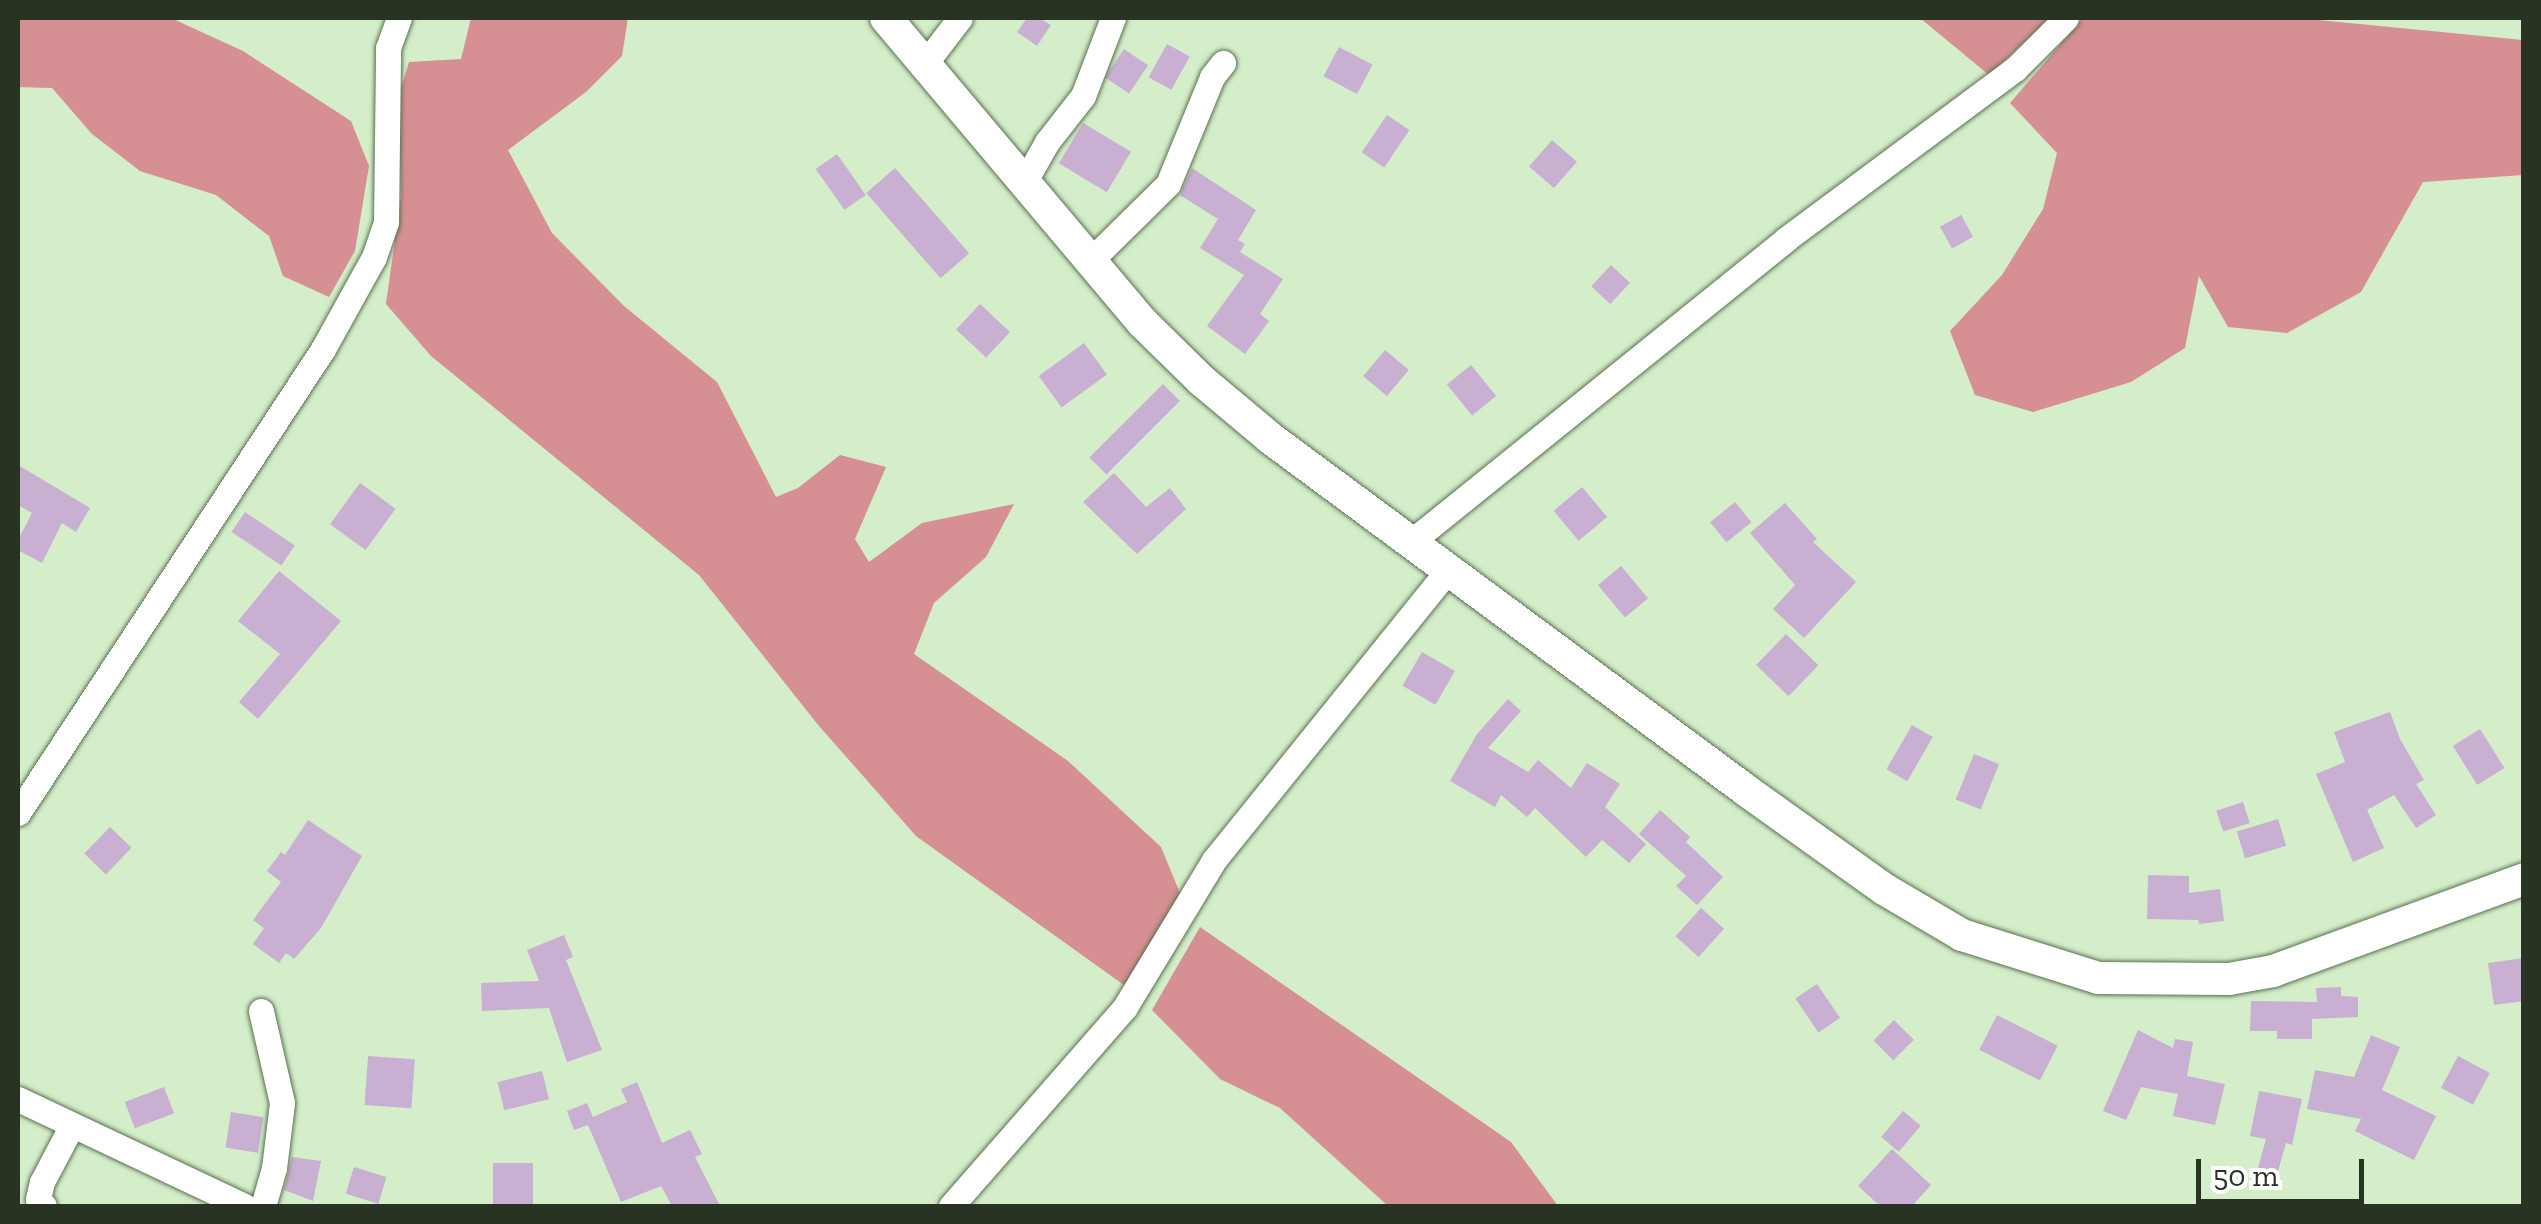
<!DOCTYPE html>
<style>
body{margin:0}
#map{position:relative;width:2541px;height:1224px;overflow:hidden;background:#d3eec9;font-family:"Zilla Slab",serif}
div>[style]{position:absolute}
.forest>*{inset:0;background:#d68f92}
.building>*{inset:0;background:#c9afd2;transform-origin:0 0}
.roads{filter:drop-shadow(0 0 2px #597050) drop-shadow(0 0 2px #597050)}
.minor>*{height:25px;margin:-12.5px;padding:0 12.5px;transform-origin:12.5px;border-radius:12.5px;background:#fff}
.tertiary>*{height:32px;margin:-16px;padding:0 16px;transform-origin:16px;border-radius:16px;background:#fff}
span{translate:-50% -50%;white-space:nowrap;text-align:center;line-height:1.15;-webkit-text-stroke:8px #fff;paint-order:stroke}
.frame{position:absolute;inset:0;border:20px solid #293324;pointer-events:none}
.scale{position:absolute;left:2196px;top:1159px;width:168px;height:45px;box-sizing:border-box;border:5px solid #293324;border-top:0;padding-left:12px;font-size:30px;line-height:35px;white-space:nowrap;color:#293324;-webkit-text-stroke:8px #fff;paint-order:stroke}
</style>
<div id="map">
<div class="forest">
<div style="clip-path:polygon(18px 18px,171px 18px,243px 51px,351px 121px,369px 166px,355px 251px,329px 297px,283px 276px,269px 236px,216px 195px,140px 171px,92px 134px,52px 88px,18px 87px)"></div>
<div style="clip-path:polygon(471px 18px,628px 18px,622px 56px,586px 92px,508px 150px,552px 233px,624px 306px,717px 382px,776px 497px,798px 488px,840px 455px,886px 467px,855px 539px,869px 562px,922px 523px,1014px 504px,986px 557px,934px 603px,914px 654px,1068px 761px,1161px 847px,1182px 898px,1128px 988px,916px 836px,819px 726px,699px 575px,431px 356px,386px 304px,401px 196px,399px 95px,409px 62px,461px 59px)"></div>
<div style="clip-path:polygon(1920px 18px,2050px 18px,1989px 75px)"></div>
<div style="clip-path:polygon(2083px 18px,2298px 18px,2523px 40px,2523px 175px,2423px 182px,2361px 292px,2287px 333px,2228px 327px,2199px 276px,2185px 348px,2131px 382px,2033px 412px,1975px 395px,1950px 331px,2002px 275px,2043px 209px,2057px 153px,2010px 103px)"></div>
<div style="clip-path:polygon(1200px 927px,1511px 1142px,1558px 1206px,1388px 1206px,1280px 1108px,1220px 1079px,1152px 1010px)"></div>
</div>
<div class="building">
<div style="clip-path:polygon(1027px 18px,1039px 18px,1051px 25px,1037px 46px,1017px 32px)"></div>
<div style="left:1167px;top:44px;width:26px;height:38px;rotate:29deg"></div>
<div style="left:1339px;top:47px;width:38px;height:33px;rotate:28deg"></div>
<div style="left:1124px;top:49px;width:29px;height:34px;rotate:34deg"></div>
<div style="left:1387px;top:115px;width:27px;height:45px;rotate:34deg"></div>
<div style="left:1083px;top:123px;width:56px;height:47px;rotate:31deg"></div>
<div style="left:1552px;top:140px;width:33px;height:35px;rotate:41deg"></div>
<div style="left:837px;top:154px;width:50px;height:26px;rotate:55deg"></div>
<div style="left:895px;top:168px;width:113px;height:38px;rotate:49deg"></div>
<div style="clip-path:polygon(1192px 168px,1256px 210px,1238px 240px,1245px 244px,1240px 252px,1283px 279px,1260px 314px,1269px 321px,1245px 354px,1207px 326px,1244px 275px,1200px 248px,1218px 219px,1180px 195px)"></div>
<div style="left:1961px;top:215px;width:25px;height:24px;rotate:61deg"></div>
<div style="left:1611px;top:265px;width:26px;height:29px;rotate:43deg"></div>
<div style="left:980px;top:304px;width:41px;height:35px;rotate:43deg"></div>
<div style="left:1084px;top:343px;width:39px;height:56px;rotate:54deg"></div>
<div style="left:1385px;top:350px;width:31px;height:34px;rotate:40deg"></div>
<div style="left:1471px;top:365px;width:40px;height:31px;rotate:51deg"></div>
<div style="left:1163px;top:384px;width:24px;height:104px;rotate:45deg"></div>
<div style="clip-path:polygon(18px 465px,90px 508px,76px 532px,62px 523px,42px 563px,18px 550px,18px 540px,32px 513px,18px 505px)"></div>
<div style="clip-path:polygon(1114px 473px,1146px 507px,1170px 488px,1186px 509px,1137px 554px,1083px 502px)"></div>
<div style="left:360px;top:483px;width:44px;height:51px;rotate:36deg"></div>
<div style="left:1582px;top:487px;width:39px;height:37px;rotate:50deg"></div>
<div style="left:1735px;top:502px;width:26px;height:32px;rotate:51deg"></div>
<div style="clip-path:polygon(1785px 503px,1817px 539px,1813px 542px,1856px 582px,1804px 638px,1773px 609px,1795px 585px,1750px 533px)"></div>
<div style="left:245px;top:512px;width:60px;height:24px;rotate:34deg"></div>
<div style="left:1621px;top:566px;width:42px;height:30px;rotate:50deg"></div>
<div style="clip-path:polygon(279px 571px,341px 621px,258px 719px,239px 702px,280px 654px,238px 621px)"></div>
<div style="left:1786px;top:634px;width:45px;height:43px;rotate:44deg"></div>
<div style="left:1422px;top:652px;width:38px;height:39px;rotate:30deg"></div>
<div style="clip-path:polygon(1508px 699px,1521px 711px,1488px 748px,1528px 772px,1538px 760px,1571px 788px,1587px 763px,1620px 784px,1605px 807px,1646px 844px,1629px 863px,1602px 840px,1586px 857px,1535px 808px,1527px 817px,1501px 795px,1495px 807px,1450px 781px,1477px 734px)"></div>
<div style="clip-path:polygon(2390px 712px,2400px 739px,2424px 780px,2416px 784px,2436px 815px,2416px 828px,2394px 795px,2367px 810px,2384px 848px,2353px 862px,2316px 774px,2345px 762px,2334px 732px)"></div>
<div style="left:1912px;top:725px;width:24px;height:51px;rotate:30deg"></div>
<div style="left:2480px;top:729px;width:46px;height:32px;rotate:58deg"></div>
<div style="left:1974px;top:754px;width:27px;height:49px;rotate:22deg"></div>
<div style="left:2243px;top:802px;width:22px;height:28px;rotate:72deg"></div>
<div style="clip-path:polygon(1660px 810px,1690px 837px,1686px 842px,1723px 877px,1697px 905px,1676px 886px,1686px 876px,1639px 834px)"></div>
<div style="left:2278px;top:819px;width:28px;height:43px;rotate:73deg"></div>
<div style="clip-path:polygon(308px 820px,362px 856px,321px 928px,294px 959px,286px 953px,279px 963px,253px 944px,264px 928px,253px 920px,281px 882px,267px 871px,281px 852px,285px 855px)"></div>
<div style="left:110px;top:827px;width:30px;height:37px;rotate:44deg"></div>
<div style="clip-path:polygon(2148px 875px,2189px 876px,2189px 893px,2220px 889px,2224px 921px,2199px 924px,2198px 920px,2147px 919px)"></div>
<div style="left:1701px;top:908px;width:31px;height:38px;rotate:42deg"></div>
<div style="clip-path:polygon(564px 935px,573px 957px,566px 960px,602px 1050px,567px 1062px,549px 1008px,482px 1011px,481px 983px,539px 981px,527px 950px)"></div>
<div style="clip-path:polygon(2524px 958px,2524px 1001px,2494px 1005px,2488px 963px)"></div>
<div style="left:1817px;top:984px;width:41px;height:26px;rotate:56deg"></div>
<div style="clip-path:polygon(2341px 987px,2341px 996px,2358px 997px,2358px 1017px,2312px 1019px,2312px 1039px,2277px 1039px,2277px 1031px,2250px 1031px,2251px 1001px,2317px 1002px,2316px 988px)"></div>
<div style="left:1997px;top:1015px;width:68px;height:39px;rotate:27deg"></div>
<div style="left:1894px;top:1020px;width:28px;height:29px;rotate:45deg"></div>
<div style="clip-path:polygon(2138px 1030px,2173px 1048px,2175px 1039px,2193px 1042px,2187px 1076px,2225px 1084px,2215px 1125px,2173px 1116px,2178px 1094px,2141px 1087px,2126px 1120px,2103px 1111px)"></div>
<div style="clip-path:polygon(2371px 1035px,2400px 1047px,2382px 1090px,2436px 1116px,2414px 1160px,2355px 1131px,2361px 1119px,2307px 1109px,2315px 1070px,2354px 1077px)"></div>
<div style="left:368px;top:1056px;width:47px;height:49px;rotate:4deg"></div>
<div style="left:2458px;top:1056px;width:36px;height:36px;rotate:28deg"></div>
<div style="left:542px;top:1071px;width:29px;height:46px;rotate:76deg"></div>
<div style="clip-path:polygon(637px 1082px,662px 1143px,690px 1130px,702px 1154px,695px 1157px,720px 1206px,672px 1206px,661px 1186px,621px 1202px,588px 1125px,574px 1130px,567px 1111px,587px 1103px,593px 1117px,627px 1102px,621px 1089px)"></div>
<div style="left:164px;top:1087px;width:28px;height:42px;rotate:69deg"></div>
<div style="clip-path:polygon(2259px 1091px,2302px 1099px,2292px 1145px,2286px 1143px,2276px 1178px,2257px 1172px,2266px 1139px,2250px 1136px)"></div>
<div style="left:1903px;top:1111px;width:23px;height:34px;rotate:40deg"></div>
<div style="left:231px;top:1112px;width:33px;height:36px;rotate:9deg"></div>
<div style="clip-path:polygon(1892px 1149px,1931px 1185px,1912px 1206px,1880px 1206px,1858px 1186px)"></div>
<div style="clip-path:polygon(292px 1157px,321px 1161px,313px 1201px,284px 1190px)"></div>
<div style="left:533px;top:1163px;width:42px;height:40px;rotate:90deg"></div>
<div style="left:354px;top:1167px;width:34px;height:28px;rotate:17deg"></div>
</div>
<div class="roads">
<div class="minor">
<div style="left:927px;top:61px;width:54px;rotate:-52.5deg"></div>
<div style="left:1026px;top:179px;width:43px;rotate:-60.4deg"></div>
<div style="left:1047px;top:142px;width:58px;rotate:-52deg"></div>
<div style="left:1083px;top:96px;width:84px;rotate:-69deg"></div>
<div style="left:1091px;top:260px;width:108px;rotate:-44.6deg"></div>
<div style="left:1168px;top:184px;width:116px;rotate:-67.6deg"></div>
<div style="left:1212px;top:77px;width:18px;rotate:-52deg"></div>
<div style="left:1411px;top:542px;width:482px;rotate:-38.9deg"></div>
<div style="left:1786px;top:239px;width:285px;rotate:-36.6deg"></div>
<div style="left:2015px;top:69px;width:72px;rotate:-45deg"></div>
<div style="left:18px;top:813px;width:555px;rotate:-56.68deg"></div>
<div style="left:323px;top:349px;width:105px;rotate:-61deg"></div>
<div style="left:374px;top:257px;width:37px;rotate:-71deg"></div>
<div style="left:386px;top:222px;width:174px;rotate:-89.3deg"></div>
<div style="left:388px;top:48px;width:32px;rotate:-70deg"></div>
<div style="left:261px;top:1011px;width:94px;rotate:77.1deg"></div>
<div style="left:282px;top:1103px;width:65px;rotate:97deg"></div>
<div style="left:274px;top:1168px;width:40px;rotate:106deg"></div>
<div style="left:18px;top:1099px;width:250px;rotate:25.3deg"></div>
<div style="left:44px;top:1206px;width:9px;rotate:-131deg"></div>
<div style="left:38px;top:1199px;width:17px;rotate:-77deg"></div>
<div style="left:42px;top:1182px;width:62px;rotate:-62.2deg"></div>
<div style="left:951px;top:1206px;width:264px;rotate:-48.8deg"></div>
<div style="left:1125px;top:1007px;width:172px;rotate:-58.8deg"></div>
<div style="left:1214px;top:860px;width:371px;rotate:-51.1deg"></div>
</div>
<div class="tertiary">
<div style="left:886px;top:18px;width:397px;rotate:49.9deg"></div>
<div style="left:1142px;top:322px;width:83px;rotate:44.5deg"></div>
<div style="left:1201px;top:380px;width:90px;rotate:40deg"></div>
<div style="left:1270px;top:438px;width:593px;rotate:36.5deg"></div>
<div style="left:1747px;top:791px;width:168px;rotate:35.6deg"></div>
<div style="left:1884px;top:889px;width:91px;rotate:30.5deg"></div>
<div style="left:1962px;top:935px;width:143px;rotate:17.5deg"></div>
<div style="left:2098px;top:978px;width:131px;rotate:0.4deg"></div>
<div style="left:2229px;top:979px;width:45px;rotate:-10.3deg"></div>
<div style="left:2273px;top:971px;width:267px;rotate:-20.1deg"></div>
</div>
</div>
<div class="frame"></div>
<div class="scale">50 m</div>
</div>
